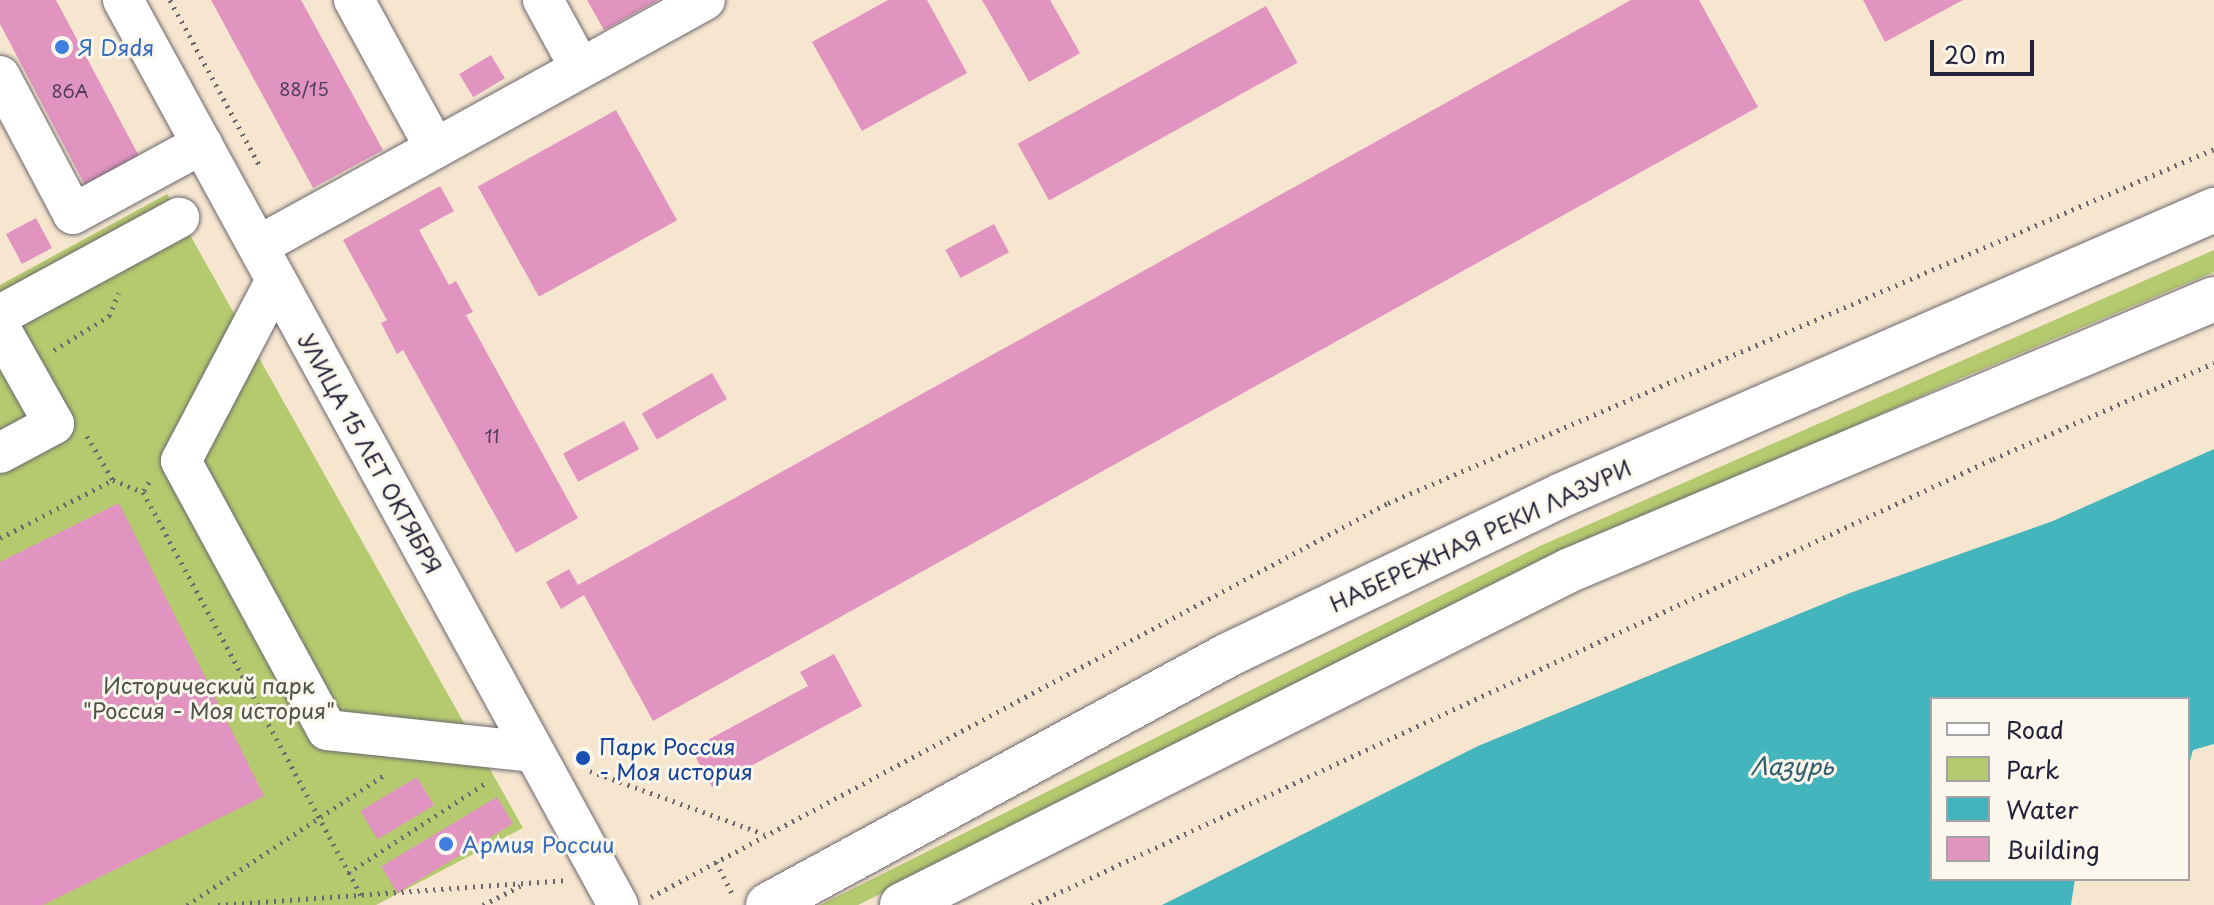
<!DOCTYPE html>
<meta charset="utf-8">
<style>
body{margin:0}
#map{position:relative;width:2214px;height:905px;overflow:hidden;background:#f6e6cf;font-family:"Playpen Sans",sans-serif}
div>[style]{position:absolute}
.green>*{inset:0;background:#b5ca6e}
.water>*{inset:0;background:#45b5bd}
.building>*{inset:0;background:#e194c0;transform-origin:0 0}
.path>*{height:5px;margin-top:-2.5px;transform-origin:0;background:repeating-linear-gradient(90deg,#6c676f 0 2px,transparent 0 8px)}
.roads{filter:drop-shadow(0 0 2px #6c676f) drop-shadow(0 0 2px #6c676f)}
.minor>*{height:40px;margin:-20px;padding:0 20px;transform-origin:20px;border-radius:20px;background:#fff}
.major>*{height:44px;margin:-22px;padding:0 22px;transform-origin:22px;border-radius:22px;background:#fff}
.dots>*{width:22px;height:22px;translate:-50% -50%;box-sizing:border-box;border:4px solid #fbf7ec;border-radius:50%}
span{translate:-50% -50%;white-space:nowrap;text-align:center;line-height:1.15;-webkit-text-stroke:6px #fbf7ec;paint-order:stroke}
.number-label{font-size:18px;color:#523e5c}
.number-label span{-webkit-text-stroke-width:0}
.shop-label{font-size:22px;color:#366cbe}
.left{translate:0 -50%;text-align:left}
.street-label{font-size:22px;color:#22223b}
.park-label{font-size:22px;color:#4e544a}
.transit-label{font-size:22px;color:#164399}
.water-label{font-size:24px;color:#305d6f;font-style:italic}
.legend{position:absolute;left:1930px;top:697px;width:260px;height:184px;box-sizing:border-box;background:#fbf7ec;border:2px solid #a4a2a5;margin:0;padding:10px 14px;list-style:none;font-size:24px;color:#22223b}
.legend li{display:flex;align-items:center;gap:16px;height:40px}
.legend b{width:40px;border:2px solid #a4a2a5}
.scale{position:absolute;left:1930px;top:40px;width:104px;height:36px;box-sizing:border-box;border:4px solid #22223b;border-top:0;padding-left:10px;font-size:24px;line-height:28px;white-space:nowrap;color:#22223b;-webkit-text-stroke:6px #fbf7ec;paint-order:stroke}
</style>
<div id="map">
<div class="green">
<div style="clip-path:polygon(167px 194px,523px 828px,376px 905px,0 905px,0 285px)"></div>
<div style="clip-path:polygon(2214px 250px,2214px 272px,1959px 379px,1555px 561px,858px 905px,820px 905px,1540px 546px)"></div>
</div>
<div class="water">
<div style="clip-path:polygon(2214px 449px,2214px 744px,2193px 750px,2188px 768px,2188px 699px,1932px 699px,1932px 879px,2075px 879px,2071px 905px,1162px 905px,1478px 746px,1850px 593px,2053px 521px)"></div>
</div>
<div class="building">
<div style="clip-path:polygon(0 0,56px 0,140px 158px,86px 187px,0 24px)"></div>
<div style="clip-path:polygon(211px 0,301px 0,383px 150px,313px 188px)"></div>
<div style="clip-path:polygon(587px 0,658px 0,604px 30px)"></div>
<div style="clip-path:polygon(888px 0,927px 0,967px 73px,862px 131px,812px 42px)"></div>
<div style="clip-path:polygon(982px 0,1050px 0,1080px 53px,1029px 82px)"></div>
<div style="clip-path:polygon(1631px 0,1699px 0,1758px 107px,653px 721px,584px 595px,561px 609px,546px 582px,569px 569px,578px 585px)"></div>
<div style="clip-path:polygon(1863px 0,1963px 0,1885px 42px)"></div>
<div style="left:1266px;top:6px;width:65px;height:284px;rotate:61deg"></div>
<div style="left:491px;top:55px;width:27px;height:37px;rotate:59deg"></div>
<div style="left:616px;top:110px;width:126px;height:158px;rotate:61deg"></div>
<div style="clip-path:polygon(440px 186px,454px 211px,419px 230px,449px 285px,456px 281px,473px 312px,466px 315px,578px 518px,516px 553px,403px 350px,397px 354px,381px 323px,387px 320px,343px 240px)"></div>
<div style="left:36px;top:218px;width:34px;height:34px;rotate:62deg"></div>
<div style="left:994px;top:224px;width:32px;height:55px;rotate:62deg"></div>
<div style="left:712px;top:373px;width:30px;height:81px;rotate:60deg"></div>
<div style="left:624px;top:421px;width:32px;height:69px;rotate:62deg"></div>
<div style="clip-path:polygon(119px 503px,264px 796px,43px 905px,0 905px,0 562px)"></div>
<div style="clip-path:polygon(834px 654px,862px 706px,712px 787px,691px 749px,808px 686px,800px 672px)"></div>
<div style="left:417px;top:777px;width:33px;height:66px;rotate:59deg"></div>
<div style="left:497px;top:797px;width:31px;height:135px;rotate:59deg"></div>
</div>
<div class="path">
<div style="left:170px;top:0;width:191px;rotate:61.6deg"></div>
<div style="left:54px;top:350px;width:65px;rotate:-31.7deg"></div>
<div style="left:109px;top:316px;width:25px;rotate:-67deg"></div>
<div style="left:87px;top:436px;width:51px;rotate:59.4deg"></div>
<div style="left:149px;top:482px;width:12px;rotate:121deg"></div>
<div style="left:143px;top:492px;width:460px;rotate:61.6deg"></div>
<div style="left:0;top:538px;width:127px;rotate:-27.2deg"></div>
<div style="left:113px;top:480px;width:32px;rotate:22deg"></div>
<div style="left:590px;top:771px;width:185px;rotate:19.9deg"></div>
<div style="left:716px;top:862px;width:35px;rotate:63deg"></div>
<div style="left:348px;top:873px;width:163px;rotate:-33.2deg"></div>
<div style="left:651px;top:897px;width:836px;rotate:-28.13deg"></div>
<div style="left:1388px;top:503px;width:899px;rotate:-23.2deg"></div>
<div style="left:187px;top:905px;width:238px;rotate:-33.4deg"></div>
<div style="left:218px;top:905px;width:347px;rotate:-4.1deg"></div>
<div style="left:483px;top:905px;width:42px;rotate:-27.2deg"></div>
<div style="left:1032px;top:905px;width:1059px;rotate:-24.9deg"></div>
<div style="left:1993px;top:459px;width:241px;rotate:-23.5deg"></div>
</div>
<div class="roads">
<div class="minor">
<div style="left:123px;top:0;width:1032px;rotate:61.32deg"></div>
<div style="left:354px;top:0;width:169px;rotate:61.3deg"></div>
<div style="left:543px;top:0;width:77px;rotate:61.4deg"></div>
<div style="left:0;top:76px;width:156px;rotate:62.1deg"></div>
<div style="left:73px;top:214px;width:147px;rotate:-28.5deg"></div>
<div style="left:258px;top:246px;width:510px;rotate:-28.83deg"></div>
<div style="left:276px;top:280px;width:204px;rotate:117.7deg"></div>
<div style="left:181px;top:461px;width:306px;rotate:61.5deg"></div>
<div style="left:327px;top:730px;width:208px;rotate:6.1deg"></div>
<div style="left:0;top:315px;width:204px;rotate:-28.5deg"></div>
<div style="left:0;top:328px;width:110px;rotate:60.6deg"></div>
<div style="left:54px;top:424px;width:61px;rotate:151.8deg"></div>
</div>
<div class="major">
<div style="left:768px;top:905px;width:524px;rotate:-28.52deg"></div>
<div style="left:1228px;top:655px;width:370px;rotate:-25.6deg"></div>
<div style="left:1562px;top:495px;width:712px;rotate:-23.61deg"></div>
<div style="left:902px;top:905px;width:747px;rotate:-26.63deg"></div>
<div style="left:1570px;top:570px;width:699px;rotate:-22.82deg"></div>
</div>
</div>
<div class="dots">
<div style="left:62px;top:47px;background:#3f7fe0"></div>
<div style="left:583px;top:758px;background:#1a4fb4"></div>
<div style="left:446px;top:844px;background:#3f7fe0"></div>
</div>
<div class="number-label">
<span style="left:304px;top:89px">88/15</span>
<span style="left:70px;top:91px">86А</span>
<span style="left:492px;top:436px">11</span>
</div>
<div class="shop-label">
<span class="left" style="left:78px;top:47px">Я Dяdя</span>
<span class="left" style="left:462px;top:844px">Армия России</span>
</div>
<div class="street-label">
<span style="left:371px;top:453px;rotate:61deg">УЛИЦА 15 ЛЕТ ОКТЯБРЯ</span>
<span style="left:1480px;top:535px;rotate:-25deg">НАБЕРЕЖНАЯ РЕКИ ЛАЗУРИ</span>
</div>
<div class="park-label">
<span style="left:209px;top:697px">Исторический парк<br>"Россия - Моя история"</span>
</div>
<div class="transit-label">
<span class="left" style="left:599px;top:758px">Парк Россия<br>- Моя история</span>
</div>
<div class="water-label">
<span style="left:1792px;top:766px">Лазурь</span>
</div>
<ul class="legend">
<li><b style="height:10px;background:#fff"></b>Road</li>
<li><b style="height:22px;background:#b5ca6e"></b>Park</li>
<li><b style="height:22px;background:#45b5bd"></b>Water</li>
<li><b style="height:22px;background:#e194c0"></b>Building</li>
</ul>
<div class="scale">20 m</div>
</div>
